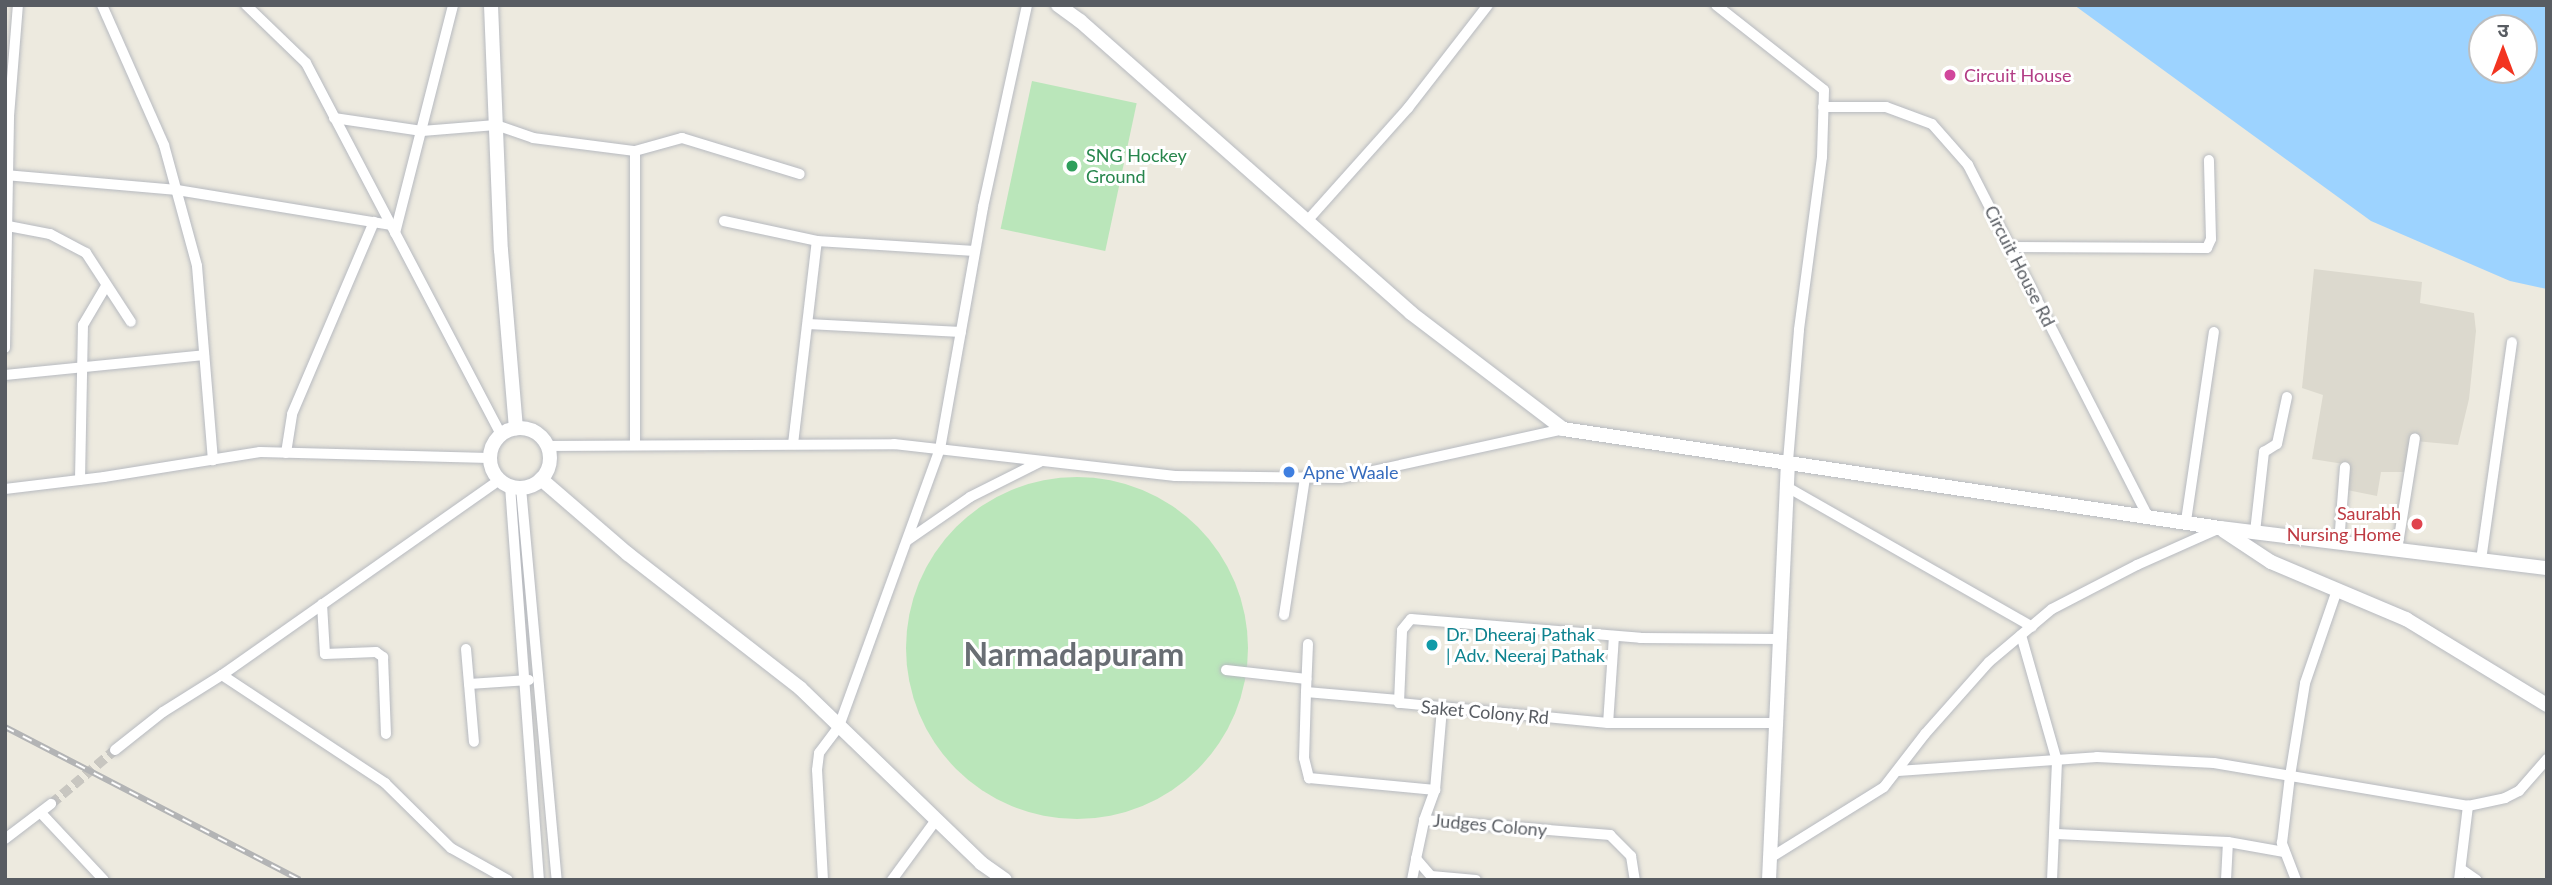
<!DOCTYPE html>
<meta charset="utf-8">
<style>
body{margin:0}
#map{position:relative;width:2552px;height:885px;overflow:hidden;background:#edeadf;font-family:Lato,"Noto Sans Devanagari",sans-serif}
div>[style]{position:absolute}
.education>*{inset:0;background:#dcd9ce}
.green>*{inset:0;background:#bae6ba;transform-origin:0 0}
.round{border-radius:50%}
.water>*{inset:0;background:#9dd3ff}
.minor-tunnel>*{height:10px;margin-top:-5px;transform-origin:0;background:repeating-linear-gradient(90deg,#c8c6c0 0 10px,transparent 0 15px)}
.roads{filter:drop-shadow(0 0 2px #b7bac0) drop-shadow(0 0 2px #b7bac0)}
.minor>*{height:10px;margin:-5px;padding:0 5px;transform-origin:5px;border-radius:5px;background:#fff}
.tertiary>*{height:14px;margin:-7px;padding:0 7px;transform-origin:7px;border-radius:7px;background:#fff}
.tertiary>.ring{margin:-7px;padding:0;box-sizing:content-box;background:none;border:14px solid #fff;border-radius:50%}
.rail>*{height:6px;margin-top:-3px;transform-origin:0;background:repeating-linear-gradient(90deg,#fff 0 10px,#b3b4b5 0 20px);box-sizing:border-box;border-block:2px solid #b3b4b5}
.dots>*{width:19px;height:19px;translate:-50% -50%;box-sizing:border-box;border:4px solid #fff;border-radius:50%}
span{translate:-50% -50%;white-space:nowrap;text-align:center;line-height:1.15;-webkit-text-stroke:6px #fff;paint-order:stroke}
.hotel-label{font-size:18px;color:#b23c85}
.left{translate:0 -50%;text-align:left}
.leisure-label{font-size:18px;color:#27864d}
.street-label{font-size:18px;color:#585c62}
.shop-label{font-size:18px;color:#366cbe}
.health-label{font-size:18px;color:#be3a42}
.right{translate:-100% -50%;text-align:right}
.culture-label{font-size:18px;color:#0d838f}
.town-label{font-size:32px;color:#696e74;font-weight:700}
.frame{position:absolute;inset:0;border:7px solid #585c62;pointer-events:none}
.north{position:absolute;left:2468px;top:14px;width:70px;height:70px;box-sizing:border-box;background:#fff;border:2px solid #bcbec0;border-radius:50%;rotate:0deg;font-size:19px;font-weight:700;line-height:28px;text-align:center;color:#585c62}
.north::after{content:'';display:block;margin:auto;width:24px;height:32px;background:#f23420;clip-path:polygon(50% 0,100% 100%,50% 72%,0 100%)}
</style>
<div id="map">
<div class="education">
<div style="clip-path:polygon(2314px 269px,2422px 282px,2420px 303px,2474px 313px,2476px 331px,2469px 399px,2458px 445px,2415px 441px,2415px 472px,2381px 472px,2377px 496px,2347px 490px,2350px 465px,2312px 459px,2323px 395px,2302px 388px)"></div>
</div>
<div class="green">
<div style="left:1032px;top:81px;width:107px;height:151px;rotate:12deg"></div>
<div class="round" style="left:906px;top:477px;width:342px;height:342px"></div>
</div>
<div class="water">
<div style="clip-path:polygon(evenodd,2074px 5px,2547px 5px,2547px 289px,2510px 281px,2371px 221px,2074px 5px,2482px 28px,2524px 28px,2524px 70px,2482px 70px,2482px 28px)"></div>
</div>
<div class="minor-tunnel">
<div style="left:51px;top:804px;width:84px;rotate:-40.2deg"></div>
</div>
<div class="roads">
<div class="minor">
<div style="left:102px;top:5px;width:153px;rotate:66.1deg"></div>
<div style="left:164px;top:145px;width:125px;rotate:74.7deg"></div>
<div style="left:197px;top:266px;width:195px;rotate:85.3deg"></div>
<div style="left:246px;top:5px;width:83px;rotate:44deg"></div>
<div style="left:306px;top:63px;width:419px;rotate:62.3deg"></div>
<div style="left:1716px;top:5px;width:137px;rotate:38.2deg"></div>
<div style="left:1824px;top:90px;width:67px;rotate:91.7deg"></div>
<div style="left:1822px;top:157px;width:175px;rotate:97.6deg"></div>
<div style="left:1799px;top:330px;width:132px;rotate:94.8deg"></div>
<div style="left:1823px;top:107px;width:63px"></div>
<div style="left:1886px;top:107px;width:49px;rotate:20.3deg"></div>
<div style="left:1932px;top:124px;width:55px;rotate:48.7deg"></div>
<div style="left:1968px;top:165px;width:393px;rotate:62.9deg"></div>
<div style="left:334px;top:118px;width:89px;rotate:8.4deg"></div>
<div style="left:422px;top:131px;width:74px;rotate:-4.6deg"></div>
<div style="left:496px;top:125px;width:39px;rotate:19deg"></div>
<div style="left:533px;top:138px;width:103px;rotate:7.3deg"></div>
<div style="left:635px;top:151px;width:49px;rotate:-15.5deg"></div>
<div style="left:682px;top:138px;width:123px;rotate:17deg"></div>
<div style="left:5px;top:175px;width:173px;rotate:5deg"></div>
<div style="left:177px;top:190px;width:216px;rotate:9.3deg"></div>
<div style="left:724px;top:221px;width:95px;rotate:12.1deg"></div>
<div style="left:817px;top:241px;width:158px;rotate:3.6deg"></div>
<div style="left:1307px;top:221px;width:152px;rotate:-48.2deg"></div>
<div style="left:1408px;top:108px;width:130px;rotate:-52.2deg"></div>
<div style="left:8px;top:226px;width:43px;rotate:10.8deg"></div>
<div style="left:50px;top:234px;width:41px;rotate:27.8deg"></div>
<div style="left:86px;top:253px;width:82px;rotate:56.9deg"></div>
<div style="left:395px;top:233px;width:235px;rotate:-75.7deg"></div>
<div style="left:2010px;top:247px;width:197px;rotate:0.3deg"></div>
<div style="left:2207px;top:248px;width:10px;rotate:-66deg"></div>
<div style="left:2211px;top:239px;width:79px;rotate:-91.5deg"></div>
<div style="left:808px;top:324px;width:153px;rotate:3deg"></div>
<div style="left:5px;top:348px;width:232px;rotate:-89deg"></div>
<div style="left:9px;top:116px;width:111px;rotate:-85.4deg"></div>
<div style="left:5px;top:375px;width:200px;rotate:-5.7deg"></div>
<div style="left:635px;top:444px;width:293px;rotate:-90deg"></div>
<div style="left:793px;top:444px;width:204px;rotate:-83.3deg"></div>
<div style="left:548px;top:446px;width:346px;rotate:-0.3deg"></div>
<div style="left:894px;top:444px;width:283px;rotate:6.5deg"></div>
<div style="left:1175px;top:476px;width:166px;rotate:0.7deg"></div>
<div style="left:1341px;top:478px;width:227px;rotate:-12.4deg"></div>
<div style="left:286px;top:453px;width:39px;rotate:-81deg"></div>
<div style="left:292px;top:414px;width:209px;rotate:-66.9deg"></div>
<div style="left:80px;top:480px;width:155px;rotate:-88.9deg"></div>
<div style="left:83px;top:325px;width:45px;rotate:-59.5deg"></div>
<div style="left:510px;top:486px;width:395px;rotate:85.8deg"></div>
<div style="left:1787px;top:487px;width:282px;rotate:29.7deg"></div>
<div style="left:521px;top:488px;width:394px;rotate:84.8deg"></div>
<div style="left:5px;top:489px;width:100px;rotate:-6.9deg"></div>
<div style="left:104px;top:477px;width:158px;rotate:-9.1deg"></div>
<div style="left:260px;top:452px;width:229px;rotate:1.5deg"></div>
<div style="left:2186px;top:521px;width:191px;rotate:-81.6deg"></div>
<div style="left:2255px;top:532px;width:81px;rotate:-83.6deg"></div>
<div style="left:2264px;top:452px;width:15px;rotate:-32deg"></div>
<div style="left:2277px;top:444px;width:48px;rotate:-78deg"></div>
<div style="left:908px;top:540px;width:75px;rotate:-34.7deg"></div>
<div style="left:970px;top:497px;width:78px;rotate:-26.6deg"></div>
<div style="left:2339px;top:543px;width:76px;rotate:-85.5deg"></div>
<div style="left:2397px;top:550px;width:113px;rotate:-80.9deg"></div>
<div style="left:2481px;top:560px;width:220px;rotate:-81.9deg"></div>
<div style="left:322px;top:604px;width:50px;rotate:86.6deg"></div>
<div style="left:325px;top:654px;width:51px;rotate:-2.2deg"></div>
<div style="left:376px;top:652px;width:9px;rotate:36deg"></div>
<div style="left:383px;top:657px;width:77px;rotate:87.8deg"></div>
<div style="left:1284px;top:615px;width:140px;rotate:-81.3deg"></div>
<div style="left:2021px;top:635px;width:131px;rotate:74.1deg"></div>
<div style="left:2057px;top:761px;width:119px;rotate:92.4deg"></div>
<div style="left:1614px;top:636px;width:87px;rotate:93.9deg"></div>
<div style="left:1608px;top:723px;width:210px;rotate:-174.5deg"></div>
<div style="left:1399px;top:703px;width:73px;rotate:-87.6deg"></div>
<div style="left:1402px;top:630px;width:14px;rotate:-51deg"></div>
<div style="left:1411px;top:619px;width:230px;rotate:4.7deg"></div>
<div style="left:1640px;top:638px;width:139px;rotate:0.4deg"></div>
<div style="left:1308px;top:644px;width:48px;rotate:92.4deg"></div>
<div style="left:1306px;top:692px;width:93px;rotate:4.9deg"></div>
<div style="left:466px;top:649px;width:93px;rotate:85.1deg"></div>
<div style="left:1226px;top:670px;width:81px;rotate:6.4deg"></div>
<div style="left:222px;top:675px;width:196px;rotate:33.5deg"></div>
<div style="left:385px;top:783px;width:93px;rotate:44.6deg"></div>
<div style="left:451px;top:848px;width:65px;rotate:29.3deg"></div>
<div style="left:469px;top:684px;width:60px;rotate:-3.8deg"></div>
<div style="left:1306px;top:692px;width:66px;rotate:91.7deg"></div>
<div style="left:1304px;top:758px;width:21px;rotate:76deg"></div>
<div style="left:1309px;top:778px;width:127px;rotate:5.4deg"></div>
<div style="left:1608px;top:723px;width:167px"></div>
<div style="left:115px;top:750px;width:61px;rotate:-38.4deg"></div>
<div style="left:163px;top:712px;width:70px;rotate:-32.1deg"></div>
<div style="left:222px;top:675px;width:339px;rotate:-35.1deg"></div>
<div style="left:1898px;top:771px;width:199px;rotate:-4deg"></div>
<div style="left:2097px;top:757px;width:117px;rotate:2.9deg"></div>
<div style="left:2214px;top:763px;width:258px;rotate:9.6deg"></div>
<div style="left:2468px;top:806px;width:38px;rotate:-12deg"></div>
<div style="left:2505px;top:798px;width:16px;rotate:-27deg"></div>
<div style="left:2519px;top:791px;width:43px;rotate:-48.8deg"></div>
<div style="left:41px;top:813px;width:92px;rotate:46.8deg"></div>
<div style="left:1424px;top:820px;width:32px;rotate:-70deg"></div>
<div style="left:1435px;top:790px;width:82px;rotate:-85.1deg"></div>
<div style="left:2056px;top:834px;width:172px;rotate:2.7deg"></div>
<div style="left:2228px;top:842px;width:57px;rotate:10.1deg"></div>
<div style="left:5px;top:839px;width:58px;rotate:-37.3deg"></div>
<div style="left:1770px;top:858px;width:134px;rotate:-31.9deg"></div>
<div style="left:1884px;top:787px;width:67px;rotate:-52.3deg"></div>
<div style="left:1925px;top:734px;width:96px;rotate:-48.4deg"></div>
<div style="left:1989px;top:662px;width:82px;rotate:-40.1deg"></div>
<div style="left:2052px;top:609px;width:96px;rotate:-27.4deg"></div>
<div style="left:2137px;top:565px;width:91px;rotate:-24deg"></div>
<div style="left:2461px;top:869px;width:19px;rotate:35deg"></div>
<div style="left:823px;top:880px;width:110px;rotate:-93.1deg"></div>
<div style="left:817px;top:770px;width:17px;rotate:-83deg"></div>
<div style="left:819px;top:753px;width:34px;rotate:-53deg"></div>
<div style="left:839px;top:726px;width:295px;rotate:-70deg"></div>
<div style="left:940px;top:449px;width:246px;rotate:-79.9deg"></div>
<div style="left:983px;top:207px;width:207px;rotate:-77.7deg"></div>
<div style="left:892px;top:880px;width:74px;rotate:-53.7deg"></div>
<div style="left:1412px;top:880px;width:21px;rotate:-79deg"></div>
<div style="left:1476px;top:880px;width:45px;rotate:-174.9deg"></div>
<div style="left:1431px;top:876px;width:23px;rotate:-131deg"></div>
<div style="left:1416px;top:859px;width:40px;rotate:-78deg"></div>
<div style="left:1424px;top:820px;width:187px;rotate:4.6deg"></div>
<div style="left:1610px;top:835px;width:30px;rotate:45deg"></div>
<div style="left:1631px;top:856px;width:24px;rotate:81deg"></div>
<div style="left:2226px;top:880px;width:38px;rotate:-87deg"></div>
<div style="left:2296px;top:880px;width:40px;rotate:-111deg"></div>
<div style="left:2282px;top:843px;width:67px;rotate:-83.2deg"></div>
<div style="left:2290px;top:776px;width:94px;rotate:-80.8deg"></div>
<div style="left:2305px;top:683px;width:98px;rotate:-71deg"></div>
<div style="left:2459px;top:880px;width:75px;rotate:-83.1deg"></div>
</div>
<div class="tertiary">
<div style="left:491px;top:5px;width:245px;rotate:87.7deg"></div>
<div style="left:501px;top:250px;width:179px;rotate:85.2deg"></div>
<div style="left:1058px;top:5px;width:27px;rotate:36deg"></div>
<div style="left:1080px;top:21px;width:441px;rotate:41.4deg"></div>
<div style="left:1411px;top:313px;width:191px;rotate:37.3deg"></div>
<div style="left:1563px;top:429px;width:664px;rotate:8.57deg"></div>
<div style="left:2220px;top:528px;width:329px;rotate:7deg"></div>
<div class="ring" style="left:490px;top:428px;width:46px;height:46px"></div>
<div style="left:541px;top:479px;width:115px;rotate:40.8deg"></div>
<div style="left:628px;top:554px;width:218px;rotate:37.9deg"></div>
<div style="left:800px;top:688px;width:252px;rotate:44deg"></div>
<div style="left:981px;top:863px;width:29px;rotate:35deg"></div>
<div style="left:2224px;top:531px;width:56px;rotate:33.4deg"></div>
<div style="left:2271px;top:562px;width:147px;rotate:22.9deg"></div>
<div style="left:2406px;top:619px;width:165px;rotate:31.4deg"></div>
<div style="left:1769px;top:880px;width:418px;rotate:-87.4deg"></div>
</div>
</div>
<div class="rail">
<div style="left:5px;top:727px;width:332px;rotate:27.4deg"></div>
</div>
<div class="dots">
<div style="left:1950px;top:75px;background:#d1479c"></div>
<div style="left:1072px;top:166px;background:#2e9e5b"></div>
<div style="left:1289px;top:472px;background:#3f7fe0"></div>
<div style="left:2417px;top:524px;background:#e0444e"></div>
<div style="left:1432px;top:645px;background:#0f9aa8"></div>
</div>
<div class="hotel-label">
<span class="left" style="left:1964px;top:75px">Circuit House</span>
</div>
<div class="leisure-label">
<span class="left" style="left:1086px;top:166px">SNG Hockey<br>Ground</span>
</div>
<div class="street-label">
<span style="left:2020px;top:266px;rotate:63deg">Circuit House Rd</span>
<span style="left:1485px;top:712px;rotate:5deg">Saket Colony Rd</span>
<span style="left:1490px;top:825px;rotate:5deg">Judges Colony</span>
</div>
<div class="shop-label">
<span class="left" style="left:1303px;top:472px">Apne Waale</span>
</div>
<div class="health-label">
<span class="right" style="left:2401px;top:524px">Saurabh<br>Nursing Home</span>
</div>
<div class="culture-label">
<span class="left" style="left:1446px;top:645px">Dr. Dheeraj Pathak<br>| Adv. Neeraj Pathak</span>
</div>
<div class="town-label">
<span style="left:1074px;top:654px">Narmadapuram</span>
</div>
<div class="frame"></div>
<div class="north">उ</div>
</div>
